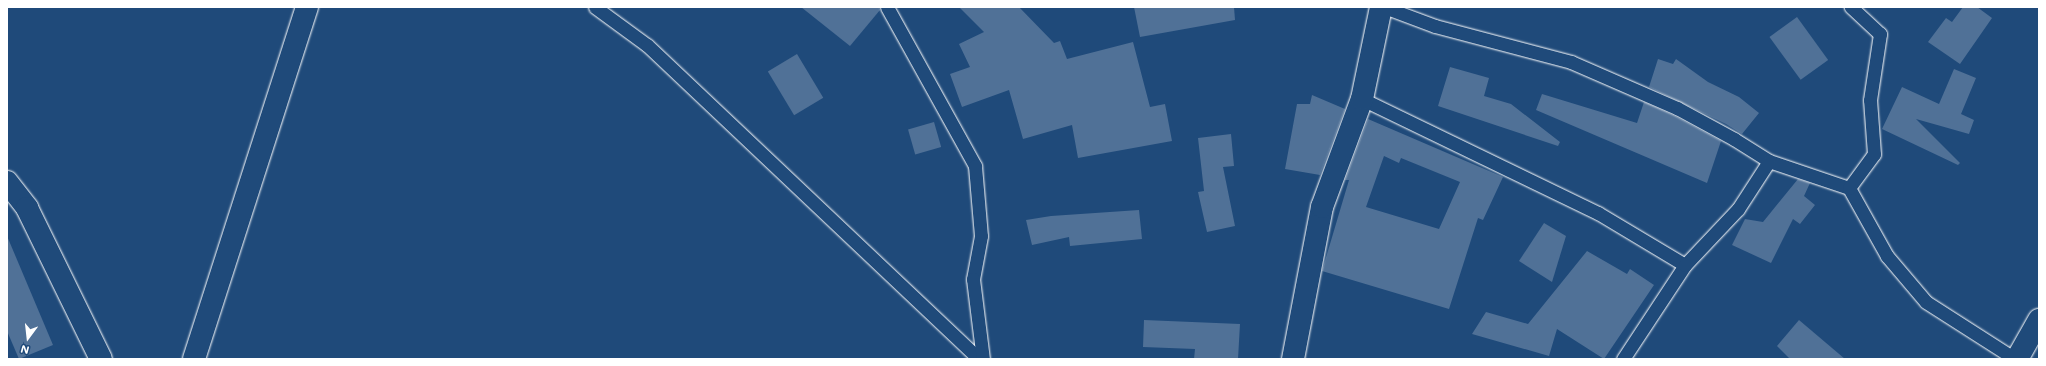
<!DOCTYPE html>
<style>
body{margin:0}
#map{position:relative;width:2046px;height:366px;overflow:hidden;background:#1f4a7a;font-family:Mali,sans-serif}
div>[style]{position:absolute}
.building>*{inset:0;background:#507197;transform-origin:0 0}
.roads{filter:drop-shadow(0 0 1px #fff) drop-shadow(0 0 1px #fff)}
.service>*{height:13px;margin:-6.5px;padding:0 6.5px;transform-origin:6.5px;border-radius:6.5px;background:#1f4a7a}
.minor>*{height:22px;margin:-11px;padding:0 11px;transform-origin:11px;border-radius:11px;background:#1f4a7a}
span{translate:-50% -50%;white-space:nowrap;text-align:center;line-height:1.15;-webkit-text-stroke:3.5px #1f4a7a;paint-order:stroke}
.frame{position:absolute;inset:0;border:8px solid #fff;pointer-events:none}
.north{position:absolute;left:8px;top:318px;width:40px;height:40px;-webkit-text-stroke:3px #1f4a7a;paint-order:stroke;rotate:195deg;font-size:11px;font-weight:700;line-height:16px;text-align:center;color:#fff}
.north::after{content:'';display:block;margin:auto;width:14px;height:18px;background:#fff;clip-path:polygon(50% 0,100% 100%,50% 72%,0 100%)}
</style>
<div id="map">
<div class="building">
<div style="clip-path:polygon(801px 7px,879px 7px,880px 10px,850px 46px)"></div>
<div style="clip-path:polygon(959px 7px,1019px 7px,1054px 43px,1060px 41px,1067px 59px,1133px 42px,1150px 107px,1165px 104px,1172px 141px,1078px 158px,1072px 125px,1023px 139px,1009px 90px,962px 107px,950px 74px,970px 67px,959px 44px,984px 32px)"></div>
<div style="clip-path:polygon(1134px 7px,1234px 7px,1235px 20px,1140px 37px)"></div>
<div style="clip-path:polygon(1963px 7px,1977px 7px,1992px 18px,1960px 64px,1928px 42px,1946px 18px,1952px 22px)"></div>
<div style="left:1797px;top:17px;width:53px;height:34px;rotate:54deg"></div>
<div style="left:797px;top:54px;width:51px;height:34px;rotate:59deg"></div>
<div style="clip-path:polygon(1658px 59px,1673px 64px,1676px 59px,1708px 82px,1739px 97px,1759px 113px,1742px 134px,1726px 124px,1649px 87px)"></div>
<div style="clip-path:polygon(1450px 67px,1489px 78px,1484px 96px,1511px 104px,1560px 142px,1558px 146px,1438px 106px)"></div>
<div style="clip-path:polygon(1954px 69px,1976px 78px,1961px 114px,1974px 120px,1969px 134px,1916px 119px,1960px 163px,1958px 165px,1882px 129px,1902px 87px,1939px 104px)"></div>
<div style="clip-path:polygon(1542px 94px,1637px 123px,1644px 102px,1673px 115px,1721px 141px,1707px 183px,1536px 110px)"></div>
<div style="clip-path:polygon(1312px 95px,1345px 109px,1320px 175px,1285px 169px,1297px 104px,1310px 104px)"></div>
<div style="clip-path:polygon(evenodd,1368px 119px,1503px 177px,1483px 220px,1478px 218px,1449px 309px,1322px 271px,1349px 180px,1345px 180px,1368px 119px,1384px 156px,1399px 163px,1401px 158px,1460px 182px,1439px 229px,1366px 207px,1384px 156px)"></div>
<div style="left:934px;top:122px;width:26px;height:27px;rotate:74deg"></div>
<div style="clip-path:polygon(1231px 134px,1234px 166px,1223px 167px,1235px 226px,1207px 232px,1198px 192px,1204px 191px,1198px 138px)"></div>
<div style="clip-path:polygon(1798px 179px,1810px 183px,1804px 196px,1815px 205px,1800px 224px,1793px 219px,1771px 263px,1732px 245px,1745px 219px,1763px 222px)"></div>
<div style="clip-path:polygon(1139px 210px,1142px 239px,1070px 246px,1069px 237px,1032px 245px,1026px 220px,1051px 216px)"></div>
<div style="clip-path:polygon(1544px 223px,1566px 236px,1552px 282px,1519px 261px)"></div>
<div style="clip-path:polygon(7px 236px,53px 345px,19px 359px,7px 331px)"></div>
<div style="clip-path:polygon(1587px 251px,1627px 274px,1630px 269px,1654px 285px,1604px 359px,1557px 329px,1549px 356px,1472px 334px,1486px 312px,1528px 324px)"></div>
<div style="clip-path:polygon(1144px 320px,1240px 324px,1238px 359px,1194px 359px,1195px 349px,1143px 347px)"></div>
<div style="clip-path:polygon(1799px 320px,1845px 359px,1790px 359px,1777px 346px)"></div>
</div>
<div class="roads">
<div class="service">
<div style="left:595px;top:7px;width:64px;rotate:36.2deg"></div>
<div style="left:647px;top:45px;width:457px;rotate:43.4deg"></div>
<div style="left:887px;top:7px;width:182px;rotate:61deg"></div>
<div style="left:975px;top:166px;width:70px;rotate:85.1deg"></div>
<div style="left:981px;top:236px;width:44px;rotate:100.5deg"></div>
<div style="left:973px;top:279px;width:81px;rotate:82.9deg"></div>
<div style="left:1384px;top:7px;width:54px;rotate:20.4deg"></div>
<div style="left:1435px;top:26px;width:141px;rotate:14.8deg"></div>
<div style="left:1571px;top:62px;width:116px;rotate:23.5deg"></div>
<div style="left:1677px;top:108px;width:65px;rotate:28.5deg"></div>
<div style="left:1734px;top:139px;width:41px;rotate:32.2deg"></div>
<div style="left:1769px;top:161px;width:84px;rotate:18.6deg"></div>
<div style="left:1849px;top:188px;width:78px;rotate:60.8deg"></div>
<div style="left:1887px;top:256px;width:60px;rotate:49.7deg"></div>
<div style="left:1926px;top:302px;width:106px;rotate:32.6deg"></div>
<div style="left:1362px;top:99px;width:262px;rotate:25.8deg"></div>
<div style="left:1598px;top:213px;width:101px;rotate:30.9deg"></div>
<div style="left:1849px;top:188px;width:42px;rotate:-53.7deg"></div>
<div style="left:1874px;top:154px;width:54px;rotate:-94.2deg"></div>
<div style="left:1870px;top:100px;width:67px;rotate:-81.4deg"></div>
<div style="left:1880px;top:34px;width:40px;rotate:-137deg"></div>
<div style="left:1623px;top:359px;width:113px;rotate:-56.6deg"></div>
<div style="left:1685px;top:265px;width:77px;rotate:-46.6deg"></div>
<div style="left:1738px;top:209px;width:57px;rotate:-57.1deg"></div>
</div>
<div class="minor">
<div style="left:7px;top:182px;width:33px;rotate:52deg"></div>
<div style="left:27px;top:208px;width:168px;rotate:63.9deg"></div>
<div style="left:194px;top:359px;width:370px;rotate:-72.2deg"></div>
<div style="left:1293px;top:359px;width:155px;rotate:-79.2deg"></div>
<div style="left:1322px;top:207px;width:115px;rotate:-69.7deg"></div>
<div style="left:1362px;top:99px;width:94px;rotate:-78.3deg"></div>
<div style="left:2017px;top:359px;width:45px;rotate:-60.6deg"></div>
</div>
</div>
<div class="frame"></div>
<div class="north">N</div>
</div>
